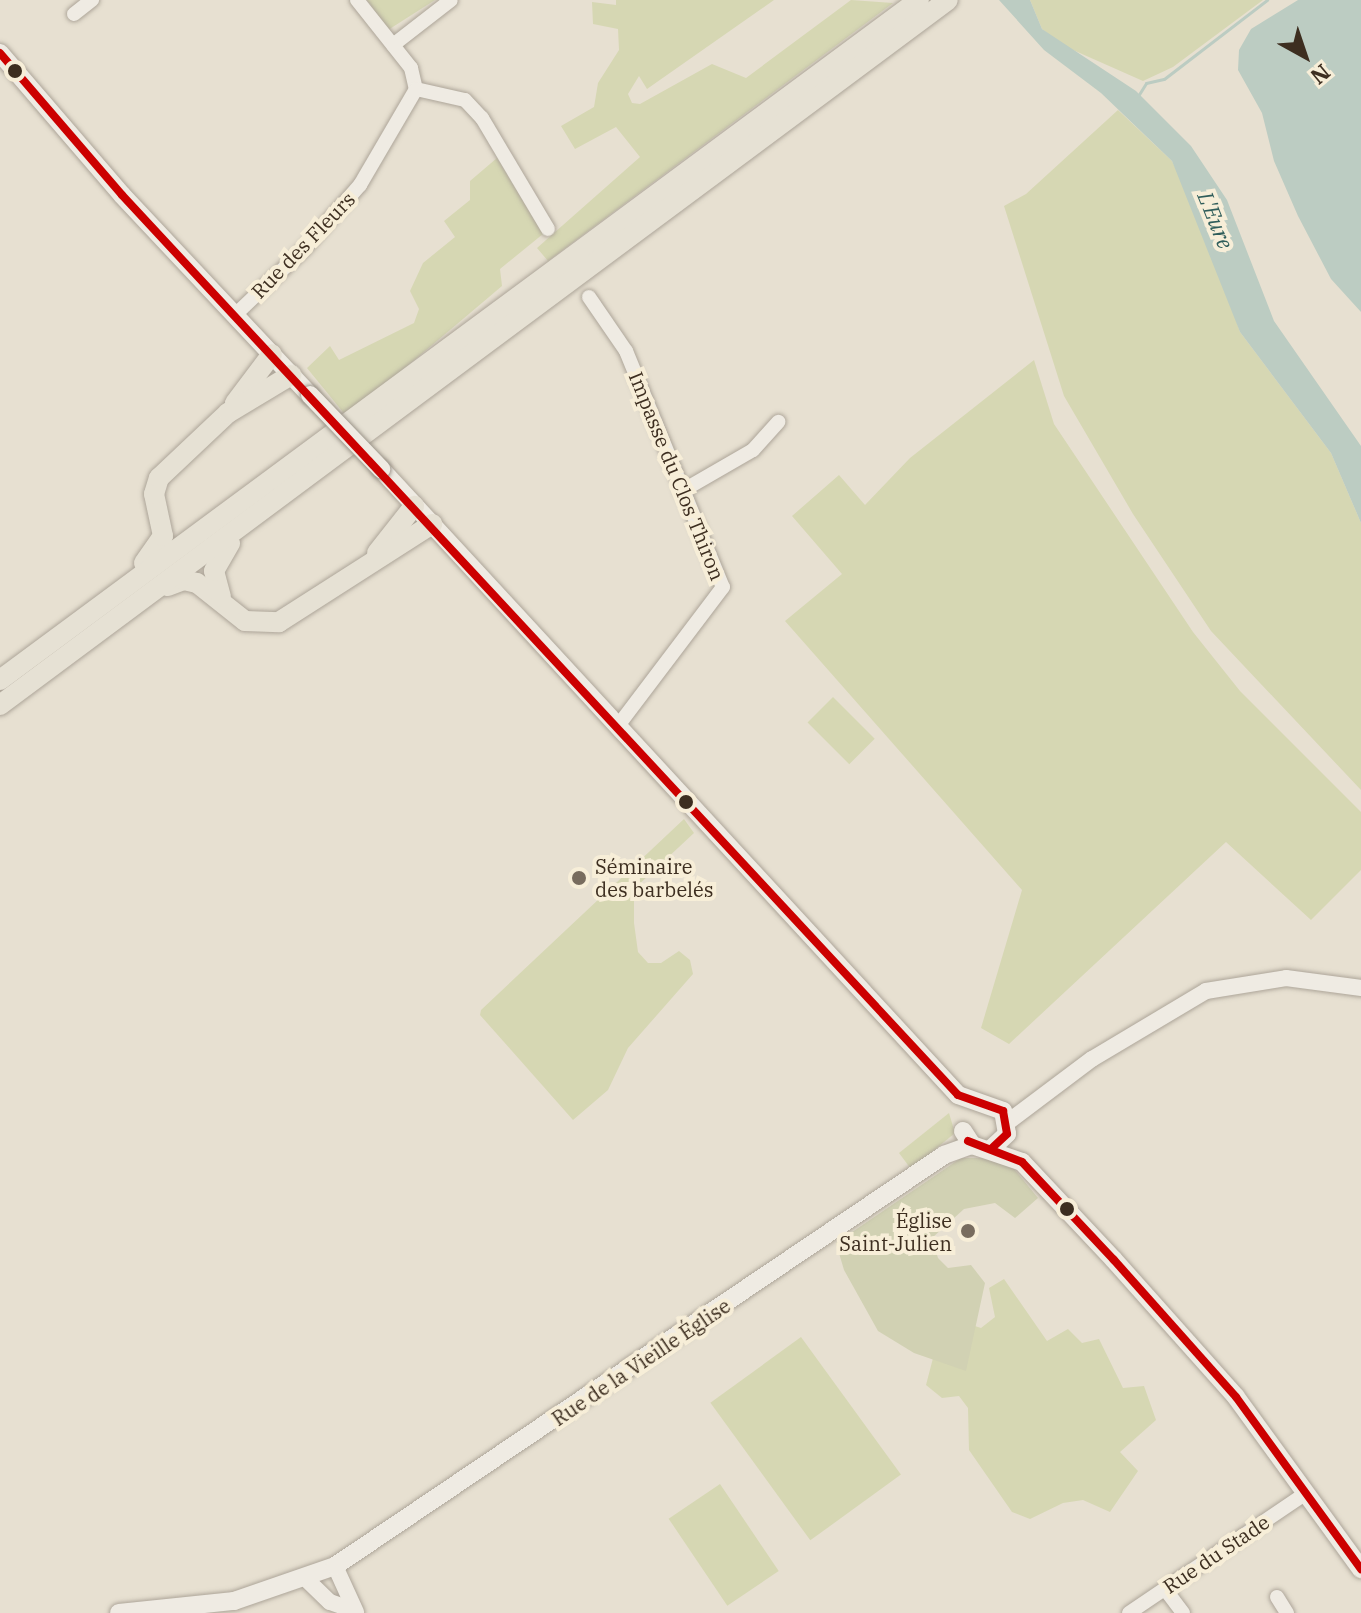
<!DOCTYPE html>
<meta charset="utf-8">
<style>
body{margin:0}
#map{position:relative;width:1361px;height:1613px;overflow:hidden;background:#e7e0d1;font-family:"IBM Plex Serif",serif}
div>[style]{position:absolute}
.green>*{inset:0;background:#d6d7b3;transform-origin:0 0}
.cemetery>*{inset:0;background:#d1d1b3}
.water>*{inset:0;background:#bcccc2}
.stream>*{height:3px;margin:-1.5px;padding:0 1.5px;transform-origin:1.5px;border-radius:1.5px;background:#bcccc2}
.roads{filter:drop-shadow(0 0 2px #ada599) drop-shadow(0 0 2px #ada599)}
.minor>*{height:14px;margin:-7px;padding:0 7px;transform-origin:7px;border-radius:7px;background:#efebe3}
.tertiary>*{height:16px;margin:-8px;padding:0 8px;transform-origin:8px;border-radius:8px;background:#efebe3}
.secondary>*{height:18px;margin:-9px;padding:0 9px;transform-origin:9px;border-radius:9px;background:#efebe3}
.primary>*{height:20px;margin:-10px;padding:0 10px;transform-origin:10px;border-radius:10px;background:#e6e1d4}
.bridges{filter:drop-shadow(0 0 2px #9c958a) drop-shadow(0 0 2px #9c958a)}
.secondary-bridge>*{height:18px;margin:-9px;padding:0 9px;transform-origin:9px;border-radius:9px;background:#efebe3}
.bus-1>*{height:8px;margin:-4px;padding:0 4px;transform-origin:4px;border-radius:4px;background:#c00}
.dots>*{width:22px;height:22px;translate:-50% -50%;box-sizing:border-box;border:4px solid #f7eed8;border-radius:50%}
span{translate:-50% -50%;white-space:nowrap;text-align:center;line-height:1.15;-webkit-text-stroke:8px #f7eed8;paint-order:stroke}
.street-label{font-size:20px;color:#3d2e20}
.poi-label{font-size:20px;color:#3d2e20}
.left{translate:0 -50%;text-align:left}
.right{translate:-100% -50%;text-align:right}
.water-label{font-size:22px;color:#2f5d5a;font-style:italic}
.north{position:absolute;left:1265px;top:16px;width:80px;height:80px;-webkit-text-stroke:6px #f7eed8;paint-order:stroke;rotate:140deg;font-size:22px;font-weight:700;line-height:32px;text-align:center;color:#3d2e20}
.north::after{content:'';display:block;margin:auto;width:28px;height:36px;background:#3d2e20;clip-path:polygon(50% 0,100% 100%,50% 72%,0 100%)}
</style>
<div id="map">
<div class="green">
<div style="clip-path:polygon(367px 0,435px 0,388px 30px)"></div>
<div style="clip-path:polygon(616px 0,774px 0,647px 89px,639px 76px,628px 94px,632px 103px,640px 104px,712px 64px,746px 78px,851px 0,893px 3px,548px 261px,537px 248px,640px 157px,616px 127px,575px 149px,561px 126px,594px 107px,598px 83px,619px 50px,618px 29px,593px 24px,592px 2px,616px 5px)"></div>
<div style="clip-path:polygon(1030px 0,1263px 0,1173px 67px,1143px 81px,1064px 46px,1042px 29px)"></div>
<div style="clip-path:polygon(1118px 110px,1172px 161px,1206px 232px,1240px 332px,1331px 453px,1361px 523px,1361px 790px,1211px 631px,1133px 514px,1064px 396px,1004px 206px,1026px 194px)"></div>
<div style="clip-path:polygon(497px 158px,543px 234px,500px 269px,502px 286px,347px 417px,307px 368px,330px 346px,339px 360px,414px 323px,419px 309px,410px 291px,423px 263px,455px 237px,444px 221px,470px 200px,470px 181px)"></div>
<div style="clip-path:polygon(1034px 360px,1054px 424px,1193px 632px,1240px 691px,1361px 812px,1361px 870px,1311px 920px,1226px 842px,1009px 1044px,981px 1028px,1022px 890px,785px 621px,842px 574px,792px 516px,839px 475px,865px 505px,910px 458px)"></div>
<div style="left:833px;top:697px;width:59px;height:36px;rotate:45deg"></div>
<div style="clip-path:polygon(684px 819px,694px 833px,634px 889px,634px 923px,638px 952px,648px 963px,661px 963px,679px 951px,690px 960px,693px 974px,628px 1048px,608px 1090px,573px 1120px,480px 1015px,481px 1010px)"></div>
<div style="clip-path:polygon(949px 1113px,955px 1133px,911px 1169px,899px 1153px)"></div>
<div style="clip-path:polygon(1004px 1279px,1047px 1341px,1068px 1329px,1082px 1343px,1099px 1339px,1123px 1388px,1144px 1386px,1156px 1420px,1120px 1452px,1138px 1471px,1110px 1512px,1083px 1500px,1063px 1503px,1030px 1519px,1012px 1512px,969px 1450px,968px 1408px,959px 1396px,942px 1398px,926px 1385px,944px 1316px,981px 1328px,995px 1317px,989px 1288px)"></div>
<div style="left:801px;top:1337px;width:170px;height:112px;rotate:54deg"></div>
<div style="left:720px;top:1484px;width:105px;height:62px;rotate:56deg"></div>
</div>
<div class="cemetery">
<div style="clip-path:polygon(961px 1158px,1005px 1158px,1038px 1198px,1015px 1218px,995px 1203px,964px 1209px,932px 1238px,938px 1258px,948px 1268px,971px 1265px,985px 1283px,966px 1371px,914px 1353px,878px 1331px,844px 1270px,836px 1243px)"></div>
</div>
<div class="water">
<div style="clip-path:polygon(999px 0,1030px 0,1042px 29px,1136px 91px,1191px 146px,1227px 200px,1274px 321px,1361px 446px,1361px 523px,1331px 453px,1240px 332px,1172px 161px,1101px 93px,1044px 50px)"></div>
<div style="clip-path:polygon(1298px 0,1361px 0,1361px 312px,1331px 279px,1298px 216px,1274px 161px,1262px 113px,1238px 70px,1239px 50px,1251px 29px)"></div>
</div>
<div class="stream">
<div style="left:1138px;top:96px;width:15px;rotate:-58deg"></div>
<div style="left:1146px;top:83px;width:18px;rotate:-13deg"></div>
<div style="left:1164px;top:79px;width:130px;rotate:-37.5deg"></div>
</div>
<div class="roads">
<div class="minor">
<div style="left:357px;top:0;width:87px;rotate:51.5deg"></div>
<div style="left:411px;top:68px;width:22px;rotate:77deg"></div>
<div style="left:416px;top:89px;width:50px;rotate:12.7deg"></div>
<div style="left:465px;top:100px;width:25px;rotate:47deg"></div>
<div style="left:482px;top:118px;width:129px;rotate:59.3deg"></div>
<div style="left:74px;top:14px;width:23px;rotate:-38deg"></div>
<div style="left:393px;top:45px;width:73px;rotate:-37.8deg"></div>
<div style="left:589px;top:297px;width:65px;rotate:55.6deg"></div>
<div style="left:626px;top:351px;width:255px;rotate:67.7deg"></div>
<div style="left:723px;top:587px;width:176px;rotate:127.1deg"></div>
<div style="left:235px;top:315px;width:97px;rotate:-43.7deg"></div>
<div style="left:305px;top:248px;width:84px;rotate:-48.9deg"></div>
<div style="left:360px;top:185px;width:111px;rotate:-59.7deg"></div>
<div style="left:682px;top:491px;width:82px;rotate:-30deg"></div>
<div style="left:753px;top:450px;width:38px;rotate:-48deg"></div>
<div style="left:1165px;top:1589px;width:30px;rotate:53deg"></div>
<div style="left:1277px;top:1597px;width:19px;rotate:58deg"></div>
<div style="left:1129px;top:1613px;width:210px;rotate:-34.1deg"></div>
</div>
<div class="tertiary">
<div style="left:1008px;top:1122px;width:105px;rotate:-36.9deg"></div>
<div style="left:1092px;top:1059px;width:133px;rotate:-30.8deg"></div>
<div style="left:1206px;top:991px;width:81px;rotate:-9.2deg"></div>
<div style="left:1286px;top:978px;width:76px;rotate:7.6deg"></div>
<div style="left:335px;top:1566px;width:51px;rotate:65.5deg"></div>
<div style="left:306px;top:1579px;width:33px;rotate:44deg"></div>
<div style="left:330px;top:1602px;width:24px;rotate:19deg"></div>
</div>
<div class="secondary">
<div style="left:0;top:53px;width:187px;rotate:49.3deg"></div>
<div style="left:122px;top:195px;width:274px;rotate:46.8deg"></div>
<div style="left:381px;top:469px;width:851px;rotate:47.33deg"></div>
<div style="left:958px;top:1095px;width:48px;rotate:19.6deg"></div>
<div style="left:1003px;top:1111px;width:23px;rotate:80deg"></div>
<div style="left:1007px;top:1134px;width:21px;rotate:137deg"></div>
<div style="left:963px;top:1131px;width:17px;rotate:57deg"></div>
<div style="left:972px;top:1145px;width:53px;rotate:18.8deg"></div>
<div style="left:1022px;top:1162px;width:134px;rotate:46.8deg"></div>
<div style="left:1114px;top:1260px;width:183px;rotate:48.3deg"></div>
<div style="left:1236px;top:1397px;width:213px;rotate:54deg"></div>
<div style="left:119px;top:1613px;width:116px;rotate:-6deg"></div>
<div style="left:234px;top:1601px;width:107px;rotate:-19.1deg"></div>
<div style="left:335px;top:1566px;width:735px;rotate:-34.01deg"></div>
<div style="left:944px;top:1155px;width:30px;rotate:-20deg"></div>
</div>
<div class="primary">
<div style="left:235px;top:403px;width:61px;rotate:-52.9deg"></div>
<div style="left:377px;top:553px;width:60px;rotate:-51.8deg"></div>
<div style="left:144px;top:563px;width:33px;rotate:-55deg"></div>
<div style="left:163px;top:536px;width:43px;rotate:-102.1deg"></div>
<div style="left:154px;top:494px;width:17px;rotate:-73deg"></div>
<div style="left:159px;top:478px;width:95px;rotate:-43.3deg"></div>
<div style="left:228px;top:413px;width:74px;rotate:-31.1deg"></div>
<div style="left:168px;top:586px;width:17px;rotate:-21deg"></div>
<div style="left:184px;top:580px;width:13px;rotate:13deg"></div>
<div style="left:197px;top:583px;width:61px;rotate:38.4deg"></div>
<div style="left:245px;top:621px;width:34px;rotate:2deg"></div>
<div style="left:279px;top:622px;width:182px;rotate:-32.6deg"></div>
<div style="left:221px;top:597px;width:27px;rotate:-105deg"></div>
<div style="left:214px;top:571px;width:32px;rotate:-60deg"></div>
<div style="left:0;top:680px;width:1143px;rotate:-36.5deg"></div>
<div style="left:0;top:705px;width:1181px;rotate:-36.64deg"></div>
</div>
</div>
<div class="bridges">
<div class="secondary-bridge">
<div style="left:310px;top:395px;width:103px;rotate:46.2deg"></div>
</div>
</div>
<div class="bus-1">
<div style="left:0;top:53px;width:187px;rotate:49.3deg"></div>
<div style="left:122px;top:195px;width:1228px;rotate:47.11deg"></div>
<div style="left:958px;top:1095px;width:48px;rotate:19.6deg"></div>
<div style="left:1003px;top:1111px;width:23px;rotate:80deg"></div>
<div style="left:1007px;top:1134px;width:21px;rotate:137deg"></div>
<div style="left:968px;top:1141px;width:58px;rotate:21.3deg"></div>
<div style="left:1022px;top:1162px;width:134px;rotate:46.8deg"></div>
<div style="left:1114px;top:1260px;width:183px;rotate:48.3deg"></div>
<div style="left:1236px;top:1397px;width:213px;rotate:54deg"></div>
</div>
<div class="dots">
<div style="left:15px;top:71px;background:#3d2e20"></div>
<div style="left:686px;top:802px;background:#3d2e20"></div>
<div style="left:579px;top:878px;background:#786c5e"></div>
<div style="left:1067px;top:1209px;background:#3d2e20"></div>
<div style="left:968px;top:1231px;background:#786c5e"></div>
</div>
<div class="street-label">
<span style="left:303px;top:245px;rotate:-46deg">Rue des Fleurs</span>
<span style="left:677px;top:476px;rotate:68deg">Impasse du Clos Thiron</span>
<span style="left:641px;top:1362px;rotate:-34deg">Rue de la Vieille Église</span>
<span style="left:1216px;top:1554px;rotate:-34deg">Rue du Stade</span>
</div>
<div class="poi-label">
<span class="left" style="left:595px;top:878px">Séminaire<br>des barbelés</span>
<span class="right" style="left:952px;top:1232px">Église<br>Saint-Julien</span>
</div>
<div class="water-label">
<span style="left:1216px;top:220px;rotate:68deg">L'Eure</span>
</div>
<div class="north">N</div>
</div>
